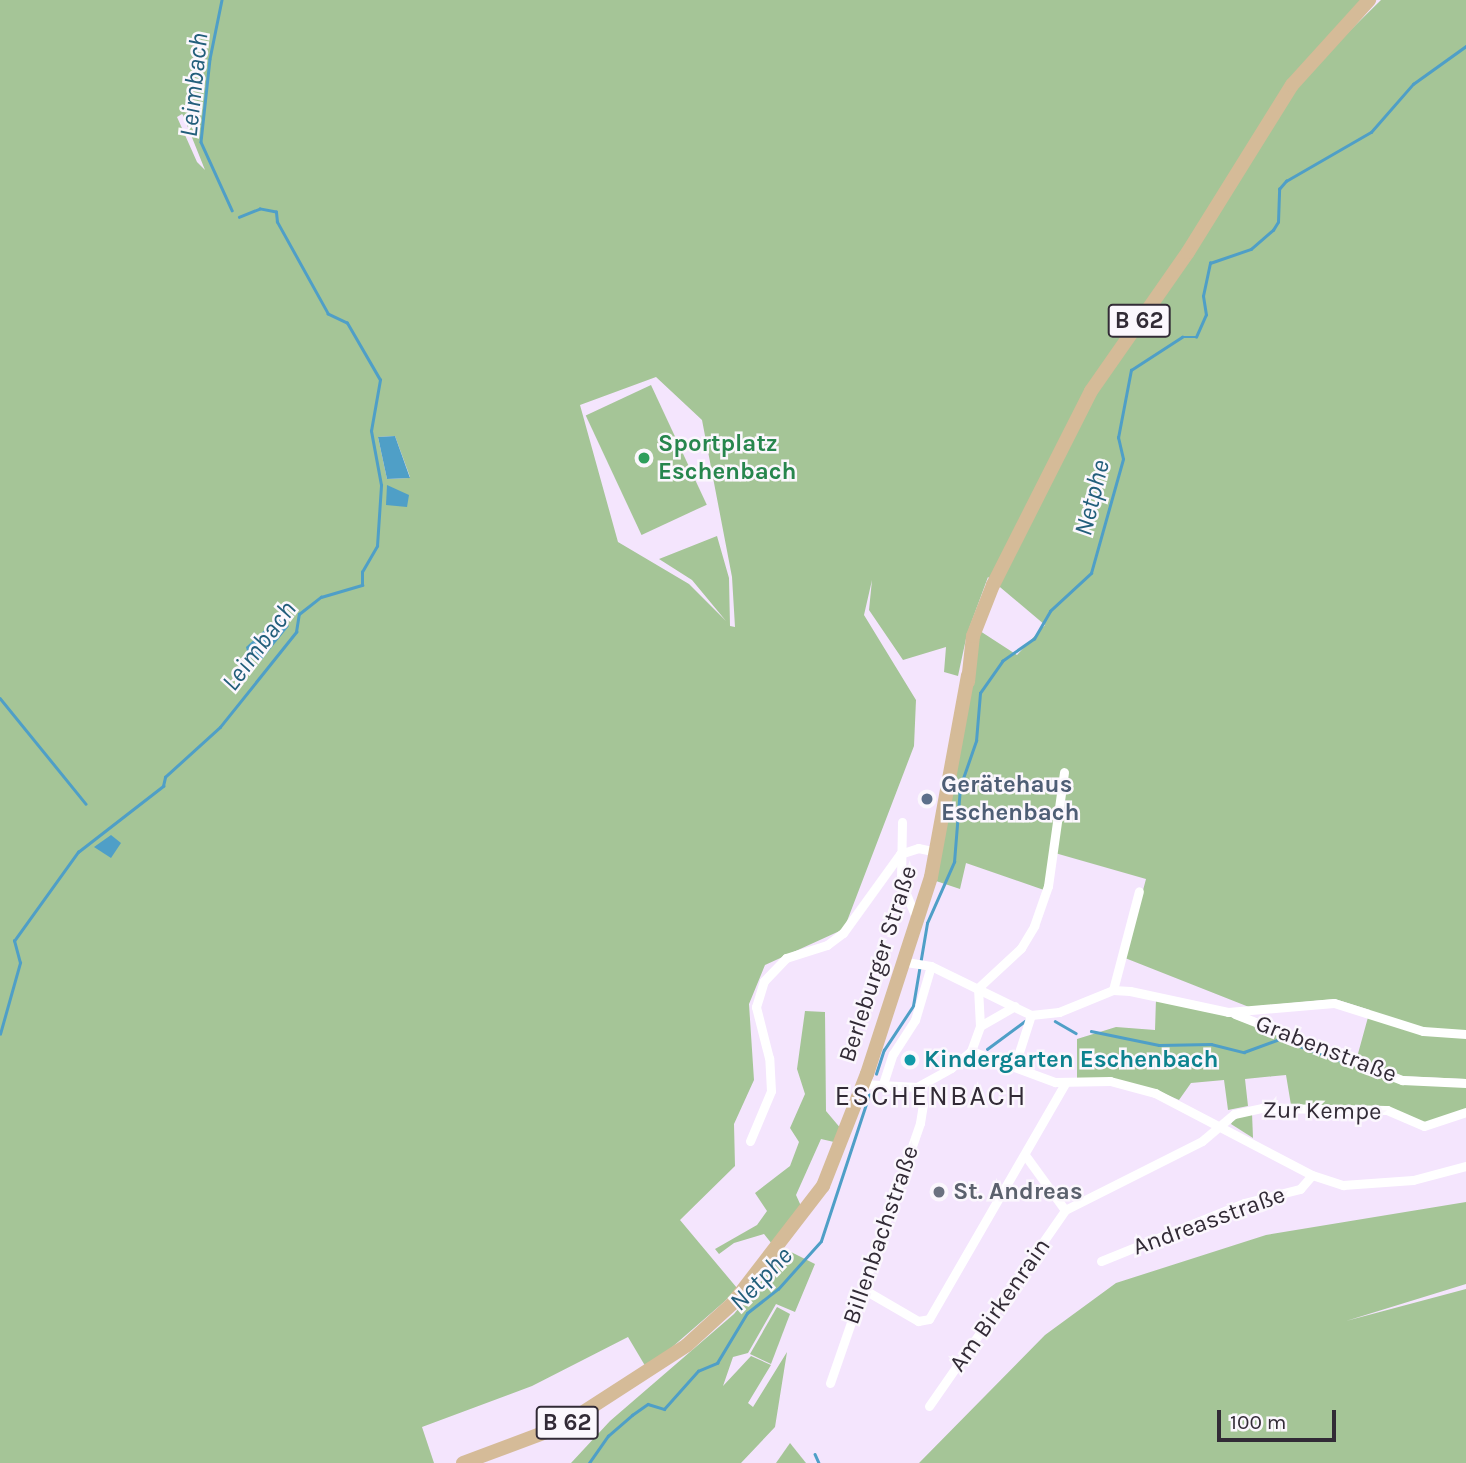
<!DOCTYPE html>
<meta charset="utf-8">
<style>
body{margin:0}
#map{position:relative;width:1466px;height:1463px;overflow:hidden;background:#f4e5fd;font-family:Karla,sans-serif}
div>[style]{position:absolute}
.green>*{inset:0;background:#a5c597;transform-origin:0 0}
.water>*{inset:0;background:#4f9fc7}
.stream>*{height:2.5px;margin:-1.25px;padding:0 1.25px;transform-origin:1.25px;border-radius:1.25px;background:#4f9fc7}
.street>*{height:9px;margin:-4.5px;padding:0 4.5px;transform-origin:4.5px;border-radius:4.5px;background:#fff}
.primary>*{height:14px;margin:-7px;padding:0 7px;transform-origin:7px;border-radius:7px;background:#d5bb98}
.dots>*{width:19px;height:19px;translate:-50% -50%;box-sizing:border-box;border:4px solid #fbf7fd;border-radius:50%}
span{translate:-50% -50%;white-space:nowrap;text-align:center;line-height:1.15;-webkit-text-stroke:5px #fbf7fd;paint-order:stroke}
.shield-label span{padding:2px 5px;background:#fbf7fd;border:2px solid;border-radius:5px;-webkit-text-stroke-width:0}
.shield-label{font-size:23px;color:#322b36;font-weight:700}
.leisure-label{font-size:24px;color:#27864d;font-weight:700}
.left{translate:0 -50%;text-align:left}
.service-label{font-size:24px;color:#4e5e75;font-weight:700}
.street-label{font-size:24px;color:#322b36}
.culture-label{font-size:24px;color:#0d838f;font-weight:700}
.worship-label{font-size:24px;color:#5b616d;font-weight:700}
.water-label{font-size:26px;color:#225e7b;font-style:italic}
.quarter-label{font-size:28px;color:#322b36;letter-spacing:2px}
.scale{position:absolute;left:1217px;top:1410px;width:119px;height:32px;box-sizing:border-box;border:4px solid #322b36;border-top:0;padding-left:9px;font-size:21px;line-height:24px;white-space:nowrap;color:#322b36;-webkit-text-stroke:5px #fbf7fd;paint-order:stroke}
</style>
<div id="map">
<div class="green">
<div style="clip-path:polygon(evenodd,0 0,1366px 0,1276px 100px,1205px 215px,1308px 72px,1381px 0,1466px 0,1466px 1079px,1399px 1076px,1356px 1061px,1370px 1010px,1335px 999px,1249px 1007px,1125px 958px,1146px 879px,1055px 853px,1044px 890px,966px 863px,960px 889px,936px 881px,980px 631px,1017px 655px,1045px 625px,988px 577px,967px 634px,958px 676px,944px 672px,946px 647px,903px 660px,869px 610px,872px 580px,864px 615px,916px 700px,914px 746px,844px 929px,765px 965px,749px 1004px,754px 1080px,734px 1124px,735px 1166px,680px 1220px,737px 1288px,725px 1301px,647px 1369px,628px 1337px,532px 1386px,422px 1427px,434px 1463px,0 1463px,0 0,182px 114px,183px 115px,205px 170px,197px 162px,177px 117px,182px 114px,0 0,656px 377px,702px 420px,732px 577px,735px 627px,730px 626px,729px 578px,717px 536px,659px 559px,692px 580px,726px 621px,689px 584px,618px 542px,580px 405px,656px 377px,0 0,395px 436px,410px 477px,409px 478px,387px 479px,378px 437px,395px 436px)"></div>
<div style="left:651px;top:385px;width:132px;height:72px;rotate:65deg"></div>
<div style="clip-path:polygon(1156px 999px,1228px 1016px,1401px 1082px,1466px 1085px,1466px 1110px,1425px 1123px,1387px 1106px,1291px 1105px,1286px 1075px,1245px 1079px,1248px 1106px,1228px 1110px,1224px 1080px,1191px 1083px,1179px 1100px,1156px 1090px,1077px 1079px,1077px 1039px,1116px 1027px,1155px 1030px)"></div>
<div style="clip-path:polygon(805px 1011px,825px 1012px,826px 1111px,842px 1130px,834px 1142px,821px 1139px,796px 1195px,801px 1206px,772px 1244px,764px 1234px,734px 1243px,719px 1254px,715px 1249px,757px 1225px,767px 1211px,755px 1193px,790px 1166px,799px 1142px,790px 1128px,805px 1094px,797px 1069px)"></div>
<div style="clip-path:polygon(1252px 1113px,1253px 1138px,1231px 1124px,1235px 1116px)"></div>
<div style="clip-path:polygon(1466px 1202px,1466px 1284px,1346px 1321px,1466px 1289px,1466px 1463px,919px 1463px,1045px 1335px,1116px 1283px,1266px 1235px)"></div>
<div style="clip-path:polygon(787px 1250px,815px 1264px,795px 1312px,776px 1304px,748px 1353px,733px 1357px,723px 1386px,751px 1356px,771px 1365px,748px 1403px,753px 1407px,787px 1352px,775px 1427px,741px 1463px,571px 1463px,610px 1421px,734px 1314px)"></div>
<div style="clip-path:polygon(777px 1307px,790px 1314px,771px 1364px,750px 1354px)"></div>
<div style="clip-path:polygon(790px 1443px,806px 1463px,776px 1463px)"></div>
</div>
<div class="water">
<div style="clip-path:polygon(395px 436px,410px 478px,387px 479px,378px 437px)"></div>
<div style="clip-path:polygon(387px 485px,409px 495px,407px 507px,386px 505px)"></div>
<div style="clip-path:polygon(279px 617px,289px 626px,259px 663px,248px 655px,246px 647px)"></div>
<div style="clip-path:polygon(111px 835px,121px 843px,111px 858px,94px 847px)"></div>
</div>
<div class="stream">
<div style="left:222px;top:0;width:60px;rotate:101.5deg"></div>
<div style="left:210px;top:59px;width:83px;rotate:96.2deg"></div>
<div style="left:201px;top:142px;width:75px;rotate:65.5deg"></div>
<div style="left:0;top:698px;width:136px;rotate:50.9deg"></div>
<div style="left:1055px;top:1021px;width:24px;rotate:30deg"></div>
<div style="left:1091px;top:1031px;width:69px;rotate:11.6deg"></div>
<div style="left:1159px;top:1045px;width:52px;rotate:-1.1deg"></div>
<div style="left:1211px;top:1044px;width:34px;rotate:14deg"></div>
<div style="left:1244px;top:1052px;width:38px;rotate:-20deg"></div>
<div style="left:1280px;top:1039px;width:71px;rotate:19.7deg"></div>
<div style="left:0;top:1034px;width:74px;rotate:-74.3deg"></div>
<div style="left:20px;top:963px;width:23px;rotate:-105deg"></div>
<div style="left:14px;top:941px;width:110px;rotate:-54.3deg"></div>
<div style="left:78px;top:852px;width:108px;rotate:-37.8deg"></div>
<div style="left:163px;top:786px;width:9px;rotate:-77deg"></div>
<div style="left:165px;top:777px;width:74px;rotate:-42.3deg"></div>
<div style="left:220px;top:727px;width:122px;rotate:-51.3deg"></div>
<div style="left:296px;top:632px;width:18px;rotate:-81deg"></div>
<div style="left:299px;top:614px;width:28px;rotate:-38deg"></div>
<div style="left:321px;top:597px;width:43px;rotate:-16.3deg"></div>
<div style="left:362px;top:585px;width:13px;rotate:-90deg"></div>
<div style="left:362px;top:572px;width:30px;rotate:-60deg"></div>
<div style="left:377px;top:546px;width:61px;rotate:-86.2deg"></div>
<div style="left:381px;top:485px;width:55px;rotate:-100.5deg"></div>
<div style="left:371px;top:431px;width:52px;rotate:-80deg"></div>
<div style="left:380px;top:380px;width:66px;rotate:-120.1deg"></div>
<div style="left:347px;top:323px;width:21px;rotate:-155deg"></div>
<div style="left:328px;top:314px;width:105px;rotate:-119deg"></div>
<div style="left:277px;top:222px;width:10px;rotate:-96deg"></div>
<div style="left:276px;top:212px;width:16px;rotate:-169deg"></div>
<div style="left:260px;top:209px;width:22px;rotate:158deg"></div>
<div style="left:987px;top:1049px;width:47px;rotate:-36.4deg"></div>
<div style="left:876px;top:1074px;width:25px;rotate:-72deg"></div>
<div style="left:884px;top:1050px;width:53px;rotate:-56.6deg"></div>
<div style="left:913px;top:1006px;width:84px;rotate:-80.4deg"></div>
<div style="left:927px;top:923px;width:67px;rotate:-66.1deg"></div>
<div style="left:954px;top:862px;width:75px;rotate:-85.4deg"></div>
<div style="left:960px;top:787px;width:49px;rotate:-70.8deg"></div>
<div style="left:976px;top:741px;width:48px;rotate:-85.2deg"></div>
<div style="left:980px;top:693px;width:39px;rotate:-55deg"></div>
<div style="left:1002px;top:661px;width:39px;rotate:-35deg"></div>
<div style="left:1034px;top:639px;width:32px;rotate:-60deg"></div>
<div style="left:1050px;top:611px;width:56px;rotate:-42.8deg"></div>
<div style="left:1091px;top:573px;width:118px;rotate:-74.3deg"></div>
<div style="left:1123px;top:459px;width:22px;rotate:-103deg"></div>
<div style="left:1118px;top:438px;width:69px;rotate:-79.2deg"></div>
<div style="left:1131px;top:370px;width:61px;rotate:-32.9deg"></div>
<div style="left:1182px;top:337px;width:14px"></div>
<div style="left:1196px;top:337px;width:24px;rotate:-66deg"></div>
<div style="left:1206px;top:315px;width:19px;rotate:-99deg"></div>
<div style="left:1203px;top:296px;width:34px;rotate:-78deg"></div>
<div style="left:1210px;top:263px;width:43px;rotate:-18.9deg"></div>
<div style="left:1251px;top:249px;width:29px;rotate:-41deg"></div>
<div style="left:1273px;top:230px;width:9px;rotate:-58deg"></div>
<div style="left:1278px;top:222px;width:33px;rotate:-88deg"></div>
<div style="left:1279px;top:189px;width:11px;rotate:-49deg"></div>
<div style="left:1286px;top:181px;width:98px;rotate:-30deg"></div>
<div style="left:1371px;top:132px;width:64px;rotate:-48.8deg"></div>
<div style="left:1413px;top:84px;width:65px;rotate:-35.6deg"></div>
<div style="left:815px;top:1454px;width:10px;rotate:66deg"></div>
<div style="left:589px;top:1463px;width:33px;rotate:-55deg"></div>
<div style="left:608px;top:1436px;width:32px;rotate:-41deg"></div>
<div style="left:632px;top:1415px;width:19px;rotate:-35deg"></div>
<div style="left:648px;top:1404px;width:17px;rotate:17deg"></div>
<div style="left:664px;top:1409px;width:51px;rotate:-48.2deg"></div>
<div style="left:698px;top:1371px;width:21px;rotate:-23deg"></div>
<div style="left:717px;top:1363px;width:58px;rotate:-59deg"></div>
<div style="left:747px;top:1313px;width:39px;rotate:-38deg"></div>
<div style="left:778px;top:1289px;width:64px;rotate:-48.1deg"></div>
<div style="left:821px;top:1241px;width:154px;rotate:-71.8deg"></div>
</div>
<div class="street">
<div style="left:902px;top:822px;width:60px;rotate:91deg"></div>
<div style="left:901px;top:882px;width:43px;rotate:67deg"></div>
<div style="left:906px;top:962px;width:25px;rotate:9deg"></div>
<div style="left:931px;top:966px;width:111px;rotate:26.1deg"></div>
<div style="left:1031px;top:1015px;width:28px;rotate:-6deg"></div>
<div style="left:1059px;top:1012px;width:58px;rotate:-22.2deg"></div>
<div style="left:1113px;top:990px;width:17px;rotate:3deg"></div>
<div style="left:1130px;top:991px;width:100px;rotate:12.1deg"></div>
<div style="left:1228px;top:1012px;width:106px;rotate:-4.9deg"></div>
<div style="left:1334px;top:1003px;width:93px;rotate:17.5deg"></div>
<div style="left:1423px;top:1031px;width:43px;rotate:4deg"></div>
<div style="left:978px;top:988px;width:59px;rotate:-42.9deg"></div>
<div style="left:1021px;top:948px;width:26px;rotate:-59deg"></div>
<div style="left:1034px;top:926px;width:42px;rotate:-70.7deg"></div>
<div style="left:1048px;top:886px;width:115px;rotate:-82deg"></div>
<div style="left:1113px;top:990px;width:102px;rotate:-75.3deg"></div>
<div style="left:1235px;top:1014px;width:180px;rotate:21.6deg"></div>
<div style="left:1402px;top:1080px;width:64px;rotate:2.7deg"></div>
<div style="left:980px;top:1026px;width:40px;rotate:-29.7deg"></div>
<div style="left:971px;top:1051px;width:90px;rotate:20.3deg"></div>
<div style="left:1055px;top:1082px;width:55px;rotate:-1deg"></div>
<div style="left:1110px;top:1081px;width:47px;rotate:14.9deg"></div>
<div style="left:1155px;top:1093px;width:177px;rotate:27.6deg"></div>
<div style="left:1312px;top:1175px;width:33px;rotate:18deg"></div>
<div style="left:1343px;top:1185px;width:70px;rotate:-4.1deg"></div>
<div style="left:1413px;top:1180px;width:55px;rotate:-14.8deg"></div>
<div style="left:1015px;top:1065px;width:52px;rotate:-72.3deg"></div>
<div style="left:863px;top:1084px;width:54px;rotate:3.2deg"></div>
<div style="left:917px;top:1087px;width:39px;rotate:-29deg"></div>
<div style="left:951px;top:1068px;width:26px;rotate:-40deg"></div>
<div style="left:971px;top:1051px;width:27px;rotate:-70deg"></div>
<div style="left:980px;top:1026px;width:38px;rotate:-93deg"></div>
<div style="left:882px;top:1087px;width:35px;rotate:-72deg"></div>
<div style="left:893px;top:1054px;width:40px;rotate:-57.1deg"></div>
<div style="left:915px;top:1020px;width:56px;rotate:-73.5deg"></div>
<div style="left:750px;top:1141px;width:54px;rotate:-67.2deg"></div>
<div style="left:771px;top:1091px;width:33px;rotate:-93deg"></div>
<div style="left:769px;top:1058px;width:53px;rotate:-104.3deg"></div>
<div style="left:756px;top:1007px;width:27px;rotate:-73deg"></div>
<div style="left:764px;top:981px;width:32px;rotate:-46deg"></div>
<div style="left:786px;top:958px;width:43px;rotate:-17.6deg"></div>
<div style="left:827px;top:945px;width:20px;rotate:-37deg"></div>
<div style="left:843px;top:933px;width:97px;rotate:-54.2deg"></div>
<div style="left:900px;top:854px;width:19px;rotate:-18deg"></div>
<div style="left:918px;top:848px;width:19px;rotate:12deg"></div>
<div style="left:1025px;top:1155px;width:68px;rotate:54deg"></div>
<div style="left:1101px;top:1261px;width:154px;rotate:-22.1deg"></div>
<div style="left:1244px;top:1203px;width:58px;rotate:-14deg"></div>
<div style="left:1300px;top:1189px;width:18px;rotate:-49deg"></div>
<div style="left:863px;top:1289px;width:64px;rotate:30.2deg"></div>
<div style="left:918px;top:1321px;width:11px;rotate:-10deg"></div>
<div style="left:929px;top:1319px;width:272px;rotate:-60deg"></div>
<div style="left:830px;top:1383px;width:275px;rotate:-70.9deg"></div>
<div style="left:920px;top:1123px;width:18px;rotate:-81deg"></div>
<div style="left:923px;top:1105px;width:19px;rotate:-108deg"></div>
<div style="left:929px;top:1406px;width:239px;rotate:-55.2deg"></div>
<div style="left:1065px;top:1210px;width:153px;rotate:-26.7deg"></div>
<div style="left:1202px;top:1141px;width:42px;rotate:-40.2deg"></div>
<div style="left:1234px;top:1114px;width:29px;rotate:-12deg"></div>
<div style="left:1262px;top:1108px;width:125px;rotate:0.9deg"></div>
<div style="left:1387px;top:1110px;width:40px;rotate:23.4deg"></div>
<div style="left:1424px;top:1126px;width:44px;rotate:-18.4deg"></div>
</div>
<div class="primary">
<div style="left:968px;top:682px;width:46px;rotate:-83.8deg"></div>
<div style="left:973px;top:636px;width:55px;rotate:-68.6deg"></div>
<div style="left:993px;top:585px;width:217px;rotate:-63.2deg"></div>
<div style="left:1091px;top:391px;width:169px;rotate:-55.1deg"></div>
<div style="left:1188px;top:252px;width:197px;rotate:-58.1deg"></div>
<div style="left:1292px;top:85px;width:115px;rotate:-47.8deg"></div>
<div style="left:463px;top:1463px;width:106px;rotate:-20.5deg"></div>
<div style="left:562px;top:1426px;width:149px;rotate:-32.9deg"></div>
<div style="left:687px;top:1345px;width:61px;rotate:-42.3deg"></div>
<div style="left:732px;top:1304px;width:149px;rotate:-52.4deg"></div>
<div style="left:823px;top:1186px;width:120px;rotate:-68.6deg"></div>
<div style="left:867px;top:1074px;width:207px;rotate:-72deg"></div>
<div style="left:931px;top:877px;width:205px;rotate:-79.6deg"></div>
</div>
<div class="dots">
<div style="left:644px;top:458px;background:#2e9e5b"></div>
<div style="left:927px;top:799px;background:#5c6f8a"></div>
<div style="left:910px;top:1060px;background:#0f9aa8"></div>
<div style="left:939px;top:1192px;background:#6b7280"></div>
</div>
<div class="shield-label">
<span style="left:1139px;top:321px">B 62</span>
<span style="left:567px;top:1423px">B 62</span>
</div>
<div class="leisure-label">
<span class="left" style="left:658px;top:458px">Sportplatz<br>Eschenbach</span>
</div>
<div class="service-label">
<span class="left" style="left:941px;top:799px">Gerätehaus<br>Eschenbach</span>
</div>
<div class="street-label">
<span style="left:878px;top:964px;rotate:-72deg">Berleburger Straße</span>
<span style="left:1326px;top:1049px;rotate:21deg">Grabenstraße</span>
<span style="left:1322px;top:1111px;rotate:1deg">Zur Kempe</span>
<span style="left:1209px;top:1221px;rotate:-20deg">Andreasstraße</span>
<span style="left:881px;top:1235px;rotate:-71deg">Billenbachstraße</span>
<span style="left:1000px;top:1305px;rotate:-55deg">Am Birkenrain</span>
</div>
<div class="culture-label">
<span class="left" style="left:924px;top:1060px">Kindergarten Eschenbach</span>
</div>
<div class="worship-label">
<span class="left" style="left:953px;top:1192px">St. Andreas</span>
</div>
<div class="water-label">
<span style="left:194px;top:85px;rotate:-84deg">Leimbach</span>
<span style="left:1092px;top:498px;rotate:-76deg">Netphe</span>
<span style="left:259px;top:646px;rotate:-53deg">Leimbach</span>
<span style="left:761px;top:1279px;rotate:-46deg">Netphe</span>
</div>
<div class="quarter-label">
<span style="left:931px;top:1096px">ESCHENBACH</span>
</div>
<div class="scale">100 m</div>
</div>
